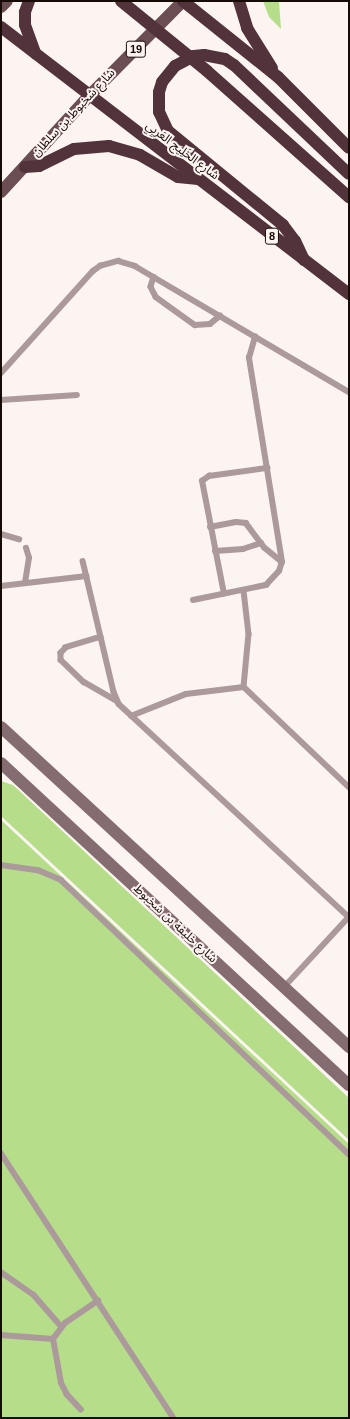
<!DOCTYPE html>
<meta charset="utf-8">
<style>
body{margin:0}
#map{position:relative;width:350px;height:1419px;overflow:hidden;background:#fcf4f1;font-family:Arial,"Noto Sans Arabic",sans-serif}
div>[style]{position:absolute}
.green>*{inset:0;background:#b6dd8a}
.lane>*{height:5.5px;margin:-2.75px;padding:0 2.75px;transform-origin:2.75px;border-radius:2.75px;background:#ab999c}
.secondary>*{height:12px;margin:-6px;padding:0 6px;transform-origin:6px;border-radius:6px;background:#856c71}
.primary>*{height:12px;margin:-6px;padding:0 6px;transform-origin:6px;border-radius:6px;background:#6b4d54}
.highway>*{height:12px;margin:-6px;padding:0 6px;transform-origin:6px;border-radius:6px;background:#53333b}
span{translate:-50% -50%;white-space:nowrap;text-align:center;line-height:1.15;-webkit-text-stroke:4px #fcf4f1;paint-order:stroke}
.shield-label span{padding:1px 3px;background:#fcf4f1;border:1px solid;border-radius:3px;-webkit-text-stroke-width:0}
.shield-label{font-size:11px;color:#170b06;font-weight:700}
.street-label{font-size:12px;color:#170b06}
.frame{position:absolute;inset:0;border:2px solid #170b06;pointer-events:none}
</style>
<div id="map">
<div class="green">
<div style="clip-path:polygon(263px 1px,279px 2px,281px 29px,269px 17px)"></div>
<div style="clip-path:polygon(1px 781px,13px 785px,349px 1098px,349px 1140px,1px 816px)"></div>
<div style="clip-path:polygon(1px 820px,349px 1144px,349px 1418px,1px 1418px)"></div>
</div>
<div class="lane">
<div style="left:154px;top:277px;width:10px;rotate:107deg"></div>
<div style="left:151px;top:287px;width:11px;rotate:63deg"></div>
<div style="left:156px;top:297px;width:48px;rotate:35.7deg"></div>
<div style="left:195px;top:325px;width:15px;rotate:-4deg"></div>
<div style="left:210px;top:324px;width:13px;rotate:-39deg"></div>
<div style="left:1px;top:373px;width:137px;rotate:-48deg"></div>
<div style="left:93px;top:271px;width:9px;rotate:-36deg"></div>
<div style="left:100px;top:266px;width:19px;rotate:-16deg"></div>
<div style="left:118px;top:261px;width:18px;rotate:16deg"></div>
<div style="left:135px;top:266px;width:248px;rotate:30.5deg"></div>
<div style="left:1px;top:400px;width:76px;rotate:-3.8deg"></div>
<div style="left:210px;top:527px;width:26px;rotate:-11deg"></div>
<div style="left:236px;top:522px;width:10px;rotate:6deg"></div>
<div style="left:246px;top:523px;width:31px;rotate:53deg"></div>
<div style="left:265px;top:548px;width:22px;rotate:39deg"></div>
<div style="left:1px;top:534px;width:19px;rotate:16deg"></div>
<div style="left:215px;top:551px;width:28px;rotate:-4deg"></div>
<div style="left:243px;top:549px;width:19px;rotate:-18deg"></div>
<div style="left:83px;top:561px;width:135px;rotate:76.7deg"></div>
<div style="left:114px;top:692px;width:13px;rotate:67deg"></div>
<div style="left:119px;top:704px;width:313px;rotate:42.8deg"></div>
<div style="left:25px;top:583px;width:25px;rotate:-81deg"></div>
<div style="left:29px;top:558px;width:10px;rotate:-107deg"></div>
<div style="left:1px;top:586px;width:86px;rotate:-6.7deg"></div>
<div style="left:244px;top:591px;width:43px;rotate:83.4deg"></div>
<div style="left:249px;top:634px;width:53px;rotate:95.4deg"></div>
<div style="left:224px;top:594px;width:115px;rotate:-101deg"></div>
<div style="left:202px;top:481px;width:9px;rotate:-36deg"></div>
<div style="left:209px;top:476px;width:59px;rotate:-7.9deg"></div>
<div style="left:193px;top:600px;width:75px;rotate:-11.6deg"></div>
<div style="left:266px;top:585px;width:19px;rotate:-47deg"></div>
<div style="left:279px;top:571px;width:9px;rotate:-72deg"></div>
<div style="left:282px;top:562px;width:207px;rotate:-99.2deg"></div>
<div style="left:249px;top:358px;width:22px;rotate:-74deg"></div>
<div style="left:101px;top:637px;width:37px;rotate:163deg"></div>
<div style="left:66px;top:648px;width:7px;rotate:135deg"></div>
<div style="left:61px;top:653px;width:7px;rotate:90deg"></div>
<div style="left:61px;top:660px;width:32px;rotate:44deg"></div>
<div style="left:84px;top:682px;width:38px;rotate:30deg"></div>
<div style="left:131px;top:716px;width:59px;rotate:-21.8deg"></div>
<div style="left:186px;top:694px;width:58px;rotate:-6.9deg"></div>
<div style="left:244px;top:687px;width:145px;rotate:43.6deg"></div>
<div style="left:1px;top:865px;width:37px;rotate:8deg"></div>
<div style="left:38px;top:870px;width:25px;rotate:23deg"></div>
<div style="left:61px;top:880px;width:398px;rotate:43.6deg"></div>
<div style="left:285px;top:986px;width:94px;rotate:-47.2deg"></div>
<div style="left:1px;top:1153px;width:316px;rotate:56.9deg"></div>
<div style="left:1px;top:1272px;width:40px;rotate:34.9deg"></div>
<div style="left:34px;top:1295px;width:41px;rotate:48.9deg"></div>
<div style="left:1px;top:1335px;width:52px;rotate:4.4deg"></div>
<div style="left:81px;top:1410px;width:21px;rotate:-133deg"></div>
<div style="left:67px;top:1395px;width:13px;rotate:-117deg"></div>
<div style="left:61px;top:1383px;width:45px;rotate:-100.3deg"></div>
<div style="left:53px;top:1339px;width:20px;rotate:-53deg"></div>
<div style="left:65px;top:1323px;width:40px;rotate:-34deg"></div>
</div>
<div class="secondary">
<div style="left:1px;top:727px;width:473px;rotate:42.6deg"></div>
<div style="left:1px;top:763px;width:474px;rotate:42.8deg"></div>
</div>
<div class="primary">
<div style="left:1px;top:7px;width:8px;rotate:-45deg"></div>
<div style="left:1px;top:192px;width:130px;rotate:-47.5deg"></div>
<div style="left:89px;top:96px;width:134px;rotate:-45.3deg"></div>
</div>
<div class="highway">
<div style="left:29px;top:1px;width:12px;rotate:110deg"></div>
<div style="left:25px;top:12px;width:13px;rotate:90deg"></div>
<div style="left:25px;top:25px;width:30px;rotate:70deg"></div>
<div style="left:121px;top:1px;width:111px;rotate:39.1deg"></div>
<div style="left:207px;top:71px;width:190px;rotate:41.6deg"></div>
<div style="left:183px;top:1px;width:122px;rotate:38.7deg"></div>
<div style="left:278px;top:77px;width:100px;rotate:45deg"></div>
<div style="left:239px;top:1px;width:28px;rotate:73deg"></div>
<div style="left:247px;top:28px;width:47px;rotate:58deg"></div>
<div style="left:1px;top:27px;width:439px;rotate:37.5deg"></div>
<div style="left:25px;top:167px;width:14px;rotate:-4deg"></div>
<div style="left:39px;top:166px;width:39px;rotate:-26deg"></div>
<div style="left:74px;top:149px;width:35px;rotate:-5deg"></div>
<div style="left:109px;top:146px;width:32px;rotate:16deg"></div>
<div style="left:140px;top:155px;width:44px;rotate:30.1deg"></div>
<div style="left:178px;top:177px;width:18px;rotate:6deg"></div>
<div style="left:304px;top:260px;width:21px;rotate:-115deg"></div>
<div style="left:295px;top:241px;width:20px;rotate:-127deg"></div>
<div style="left:283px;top:225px;width:149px;rotate:-140.7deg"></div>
<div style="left:168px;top:131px;width:21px;rotate:-115deg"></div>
<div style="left:159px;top:112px;width:20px;rotate:-90deg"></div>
<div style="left:159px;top:92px;width:10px;rotate:-73deg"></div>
<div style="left:162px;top:82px;width:21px;rotate:-51deg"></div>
<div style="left:175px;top:66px;width:21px;rotate:-28deg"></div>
<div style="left:194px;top:56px;width:10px;rotate:-6deg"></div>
<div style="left:204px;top:55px;width:21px;rotate:11deg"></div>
<div style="left:225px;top:59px;width:11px;rotate:34deg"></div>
<div style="left:234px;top:65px;width:158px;rotate:43.5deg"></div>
</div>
<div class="shield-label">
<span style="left:136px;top:49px">19</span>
<span style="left:272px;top:236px">8</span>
</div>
<div class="street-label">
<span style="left:74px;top:113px;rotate:-47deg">شارع شخبوط بن سلطان</span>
<span style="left:182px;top:151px;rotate:37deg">شارع الخَلِيج العَربِي</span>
<span style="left:175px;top:924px;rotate:43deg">شارع خليفة بن شخبوط</span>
</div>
<div class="frame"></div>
</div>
